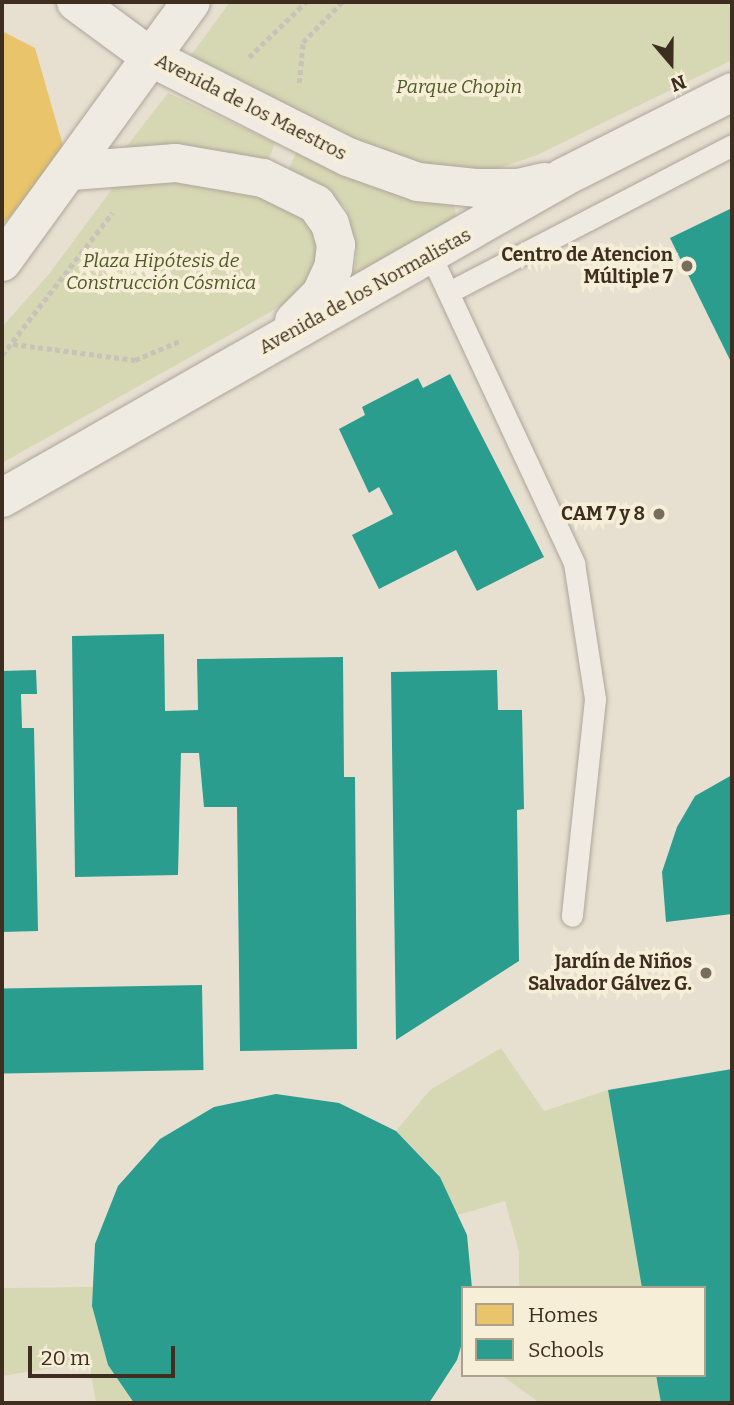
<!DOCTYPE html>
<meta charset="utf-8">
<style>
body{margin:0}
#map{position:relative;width:734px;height:1405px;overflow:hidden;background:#e7e0d1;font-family:Bitter,serif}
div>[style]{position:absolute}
.green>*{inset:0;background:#d6d7b3}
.homes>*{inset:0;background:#e9c46a}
.schools>*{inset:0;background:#2a9d8f;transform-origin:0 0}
.path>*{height:4.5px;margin-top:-2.25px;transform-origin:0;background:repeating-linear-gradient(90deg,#c8c2b9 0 5px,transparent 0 8.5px)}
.roads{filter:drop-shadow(0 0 2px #ada599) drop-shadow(0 0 2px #ada599)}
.lane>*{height:21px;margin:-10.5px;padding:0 10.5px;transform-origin:10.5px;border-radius:10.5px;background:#efebe3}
.secondary>*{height:38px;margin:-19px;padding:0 19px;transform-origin:19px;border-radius:19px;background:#efebe3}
.dots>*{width:19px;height:19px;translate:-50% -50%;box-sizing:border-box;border:4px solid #f7eed8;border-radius:50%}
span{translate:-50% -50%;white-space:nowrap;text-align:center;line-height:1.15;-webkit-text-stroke:7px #f7eed8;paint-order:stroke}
.park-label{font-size:19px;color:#4d5a26;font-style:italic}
.street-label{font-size:19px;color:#3d2e20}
.poi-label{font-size:19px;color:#3d2e20;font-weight:700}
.right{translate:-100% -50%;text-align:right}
.frame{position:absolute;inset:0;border:4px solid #3d2e20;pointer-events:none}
.legend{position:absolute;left:461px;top:1286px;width:245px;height:91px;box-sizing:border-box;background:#f7eed8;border:2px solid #ada18e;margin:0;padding:9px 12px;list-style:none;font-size:21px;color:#3d2e20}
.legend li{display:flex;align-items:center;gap:14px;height:35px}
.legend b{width:35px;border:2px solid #ada18e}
.north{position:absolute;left:636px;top:28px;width:70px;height:70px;-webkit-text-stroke:5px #f7eed8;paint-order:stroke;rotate:160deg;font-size:19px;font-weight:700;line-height:28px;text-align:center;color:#3d2e20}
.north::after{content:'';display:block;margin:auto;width:24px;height:32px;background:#3d2e20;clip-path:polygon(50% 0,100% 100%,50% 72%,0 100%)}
.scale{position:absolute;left:28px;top:1346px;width:147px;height:32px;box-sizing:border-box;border:4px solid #3d2e20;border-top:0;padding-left:9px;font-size:21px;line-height:24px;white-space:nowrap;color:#3d2e20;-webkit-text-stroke:5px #f7eed8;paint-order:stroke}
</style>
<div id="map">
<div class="green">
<div style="clip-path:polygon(230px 2px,732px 2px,732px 60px,537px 155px,492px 171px,442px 170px,346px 138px,186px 62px)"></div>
<div style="clip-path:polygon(168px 93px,275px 143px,267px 164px,123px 151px)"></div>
<div style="clip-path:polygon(297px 150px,453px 202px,458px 223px,353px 276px,357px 252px,346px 208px,318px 186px,288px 172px)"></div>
<div style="clip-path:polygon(197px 181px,289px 206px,314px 227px,321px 261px,295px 298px,2px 463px,2px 327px,49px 274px,115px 185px)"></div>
<div style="clip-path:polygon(501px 1048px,544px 1111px,608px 1090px,642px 1288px,519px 1288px,519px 1252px,505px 1201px,458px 1215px,440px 1177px,396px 1131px,430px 1090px)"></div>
<div style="clip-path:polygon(93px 1287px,92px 1306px,108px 1365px,134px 1403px,96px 1403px,89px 1362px,2px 1376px,2px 1288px)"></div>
<div style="clip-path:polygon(501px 1375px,656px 1375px,661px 1403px,540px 1403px)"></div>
</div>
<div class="homes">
<div style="clip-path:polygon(2px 31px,35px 48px,66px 156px,2px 225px)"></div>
</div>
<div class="schools">
<div style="clip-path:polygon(732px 208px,732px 364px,670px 238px)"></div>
<div style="clip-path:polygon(450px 374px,544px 557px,477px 591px,456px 550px,379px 589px,352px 535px,393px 514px,379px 487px,369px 493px,339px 429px,365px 415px,362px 407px,418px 378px,423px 388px)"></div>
<div style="clip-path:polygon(164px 634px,165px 711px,198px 710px,197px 659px,343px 657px,344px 777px,355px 777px,357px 1049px,240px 1051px,237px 807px,204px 807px,199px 753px,181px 753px,178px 875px,75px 877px,72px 636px)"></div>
<div style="clip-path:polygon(36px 670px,37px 694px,21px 694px,22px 728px,34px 728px,38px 931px,2px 932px,2px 671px)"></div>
<div style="clip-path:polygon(497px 670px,498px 710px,522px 710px,524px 809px,517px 810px,519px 961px,396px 1040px,391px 672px)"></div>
<div style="clip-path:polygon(732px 775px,732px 914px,666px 922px,662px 872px,677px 827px,695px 796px)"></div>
<div style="left:202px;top:985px;width:85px;height:200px;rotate:89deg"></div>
<div style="clip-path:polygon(732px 1069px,732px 1403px,661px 1403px,656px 1375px,704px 1375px,704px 1288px,642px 1288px,608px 1090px)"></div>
<div style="clip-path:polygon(276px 1094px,339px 1103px,396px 1131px,440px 1177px,467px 1235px,472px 1288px,463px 1288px,463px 1340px,457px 1360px,429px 1403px,134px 1403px,108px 1365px,92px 1306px,95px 1244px,118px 1186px,160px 1139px,214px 1107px)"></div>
</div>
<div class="path">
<div style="left:249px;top:57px;width:79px;rotate:-44deg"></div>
<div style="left:299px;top:83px;width:41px;rotate:-84.4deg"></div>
<div style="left:303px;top:42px;width:56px;rotate:-45.7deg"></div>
<div style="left:13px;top:344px;width:123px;rotate:7.5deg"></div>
<div style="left:135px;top:360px;width:51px;rotate:-23.1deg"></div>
<div style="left:2px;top:355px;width:180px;rotate:-52.2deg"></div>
</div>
<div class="roads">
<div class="lane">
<div style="left:431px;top:256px;width:339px;rotate:65deg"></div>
<div style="left:574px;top:563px;width:138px;rotate:81.2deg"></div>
<div style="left:595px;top:699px;width:218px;rotate:96.1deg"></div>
<div style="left:449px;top:292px;width:319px;rotate:-27.4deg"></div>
</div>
<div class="secondary">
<div style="left:76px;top:2px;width:94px;rotate:36.4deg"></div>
<div style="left:152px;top:58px;width:220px;rotate:26.8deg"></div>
<div style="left:348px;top:157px;width:74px;rotate:19.7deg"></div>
<div style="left:418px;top:182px;width:58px;rotate:5.9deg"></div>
<div style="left:476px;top:188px;width:42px"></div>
<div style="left:518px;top:188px;width:27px;rotate:-13deg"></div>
<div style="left:72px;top:171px;width:104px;rotate:-4.4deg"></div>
<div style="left:176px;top:163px;width:88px;rotate:9.8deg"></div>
<div style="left:263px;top:178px;width:59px;rotate:26.1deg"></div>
<div style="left:316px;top:204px;width:24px;rotate:55deg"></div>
<div style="left:330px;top:224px;width:22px;rotate:74deg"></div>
<div style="left:336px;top:245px;width:23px;rotate:97deg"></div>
<div style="left:333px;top:268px;width:29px;rotate:115deg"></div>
<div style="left:321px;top:294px;width:38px;rotate:135deg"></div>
<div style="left:2px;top:262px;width:321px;rotate:-54deg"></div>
<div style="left:2px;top:498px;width:647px;rotate:-29.73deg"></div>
<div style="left:564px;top:177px;width:188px;rotate:-26.8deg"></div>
</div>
</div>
<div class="dots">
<div style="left:687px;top:266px;background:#786c5e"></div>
<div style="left:659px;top:514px;background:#786c5e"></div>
<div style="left:706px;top:973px;background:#786c5e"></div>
</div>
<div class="park-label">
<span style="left:459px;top:87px">Parque Chopin</span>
<span style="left:161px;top:272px">Plaza Hipótesis de<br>Construcción Cósmica</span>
</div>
<div class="street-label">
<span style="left:251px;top:107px;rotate:27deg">Avenida de los Maestros</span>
<span style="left:365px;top:291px;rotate:-29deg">Avenida de los Normalistas</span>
</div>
<div class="poi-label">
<span class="right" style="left:673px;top:266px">Centro de Atencion<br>Múltiple 7</span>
<span class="right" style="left:645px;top:514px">CAM 7 y 8</span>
<span class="right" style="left:692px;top:973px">Jardín de Niños<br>Salvador Gálvez G.</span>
</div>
<div class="frame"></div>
<ul class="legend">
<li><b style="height:19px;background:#e9c46a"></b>Homes</li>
<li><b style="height:19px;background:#2a9d8f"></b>Schools</li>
</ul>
<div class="north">N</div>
<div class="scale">20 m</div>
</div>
